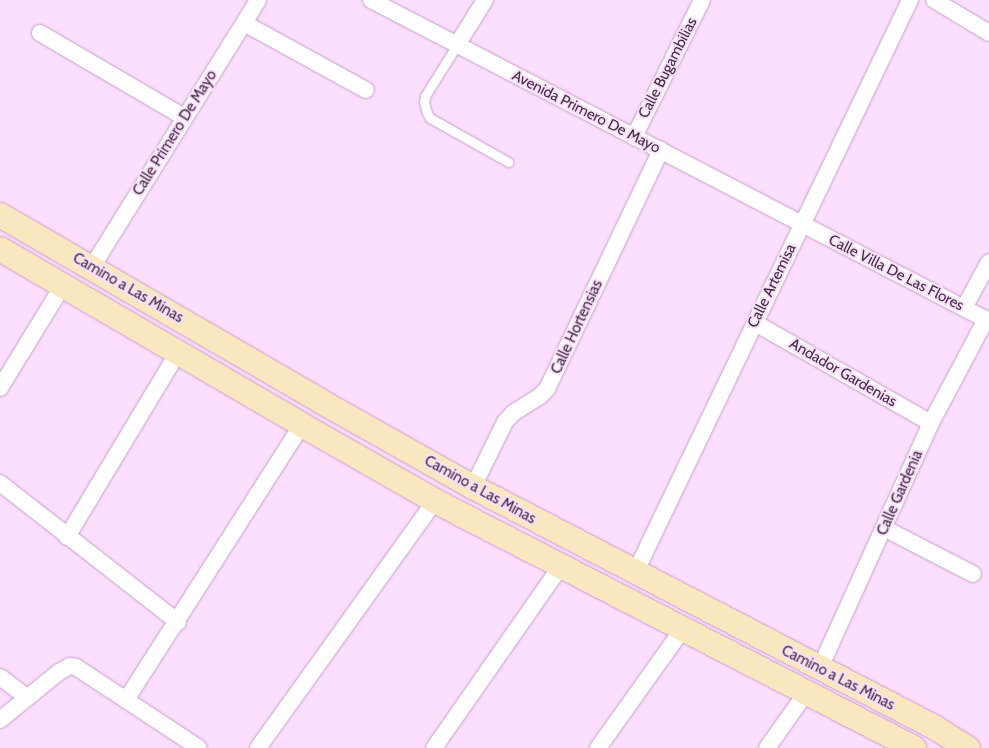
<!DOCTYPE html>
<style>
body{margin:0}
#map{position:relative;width:989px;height:748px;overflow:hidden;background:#fcdefe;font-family:Cabin,sans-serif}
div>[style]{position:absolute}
.roads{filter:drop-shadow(0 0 1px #c4a0c6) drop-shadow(0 0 1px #c4a0c6)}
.lane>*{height:9px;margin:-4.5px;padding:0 4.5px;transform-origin:4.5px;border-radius:4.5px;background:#fff}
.street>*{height:16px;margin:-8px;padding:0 8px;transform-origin:8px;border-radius:8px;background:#fff}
.secondary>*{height:24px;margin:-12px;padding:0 12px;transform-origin:12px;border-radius:12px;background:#f9e8bf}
span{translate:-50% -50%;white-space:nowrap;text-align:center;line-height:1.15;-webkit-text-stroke:4px #fcdefe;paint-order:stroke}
.street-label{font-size:15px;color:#3e2f3f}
</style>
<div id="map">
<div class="roads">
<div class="lane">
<div style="left:457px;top:45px;width:60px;rotate:122.1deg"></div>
<div style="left:425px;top:96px;width:6px;rotate:99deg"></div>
<div style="left:424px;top:102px;width:11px;rotate:75deg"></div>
<div style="left:427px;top:113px;width:6px;rotate:59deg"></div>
<div style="left:430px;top:118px;width:90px;rotate:29.4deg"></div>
</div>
<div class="street">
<div style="left:371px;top:0;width:696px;rotate:27.45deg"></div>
<div style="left:934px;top:0;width:64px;rotate:31deg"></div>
<div style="left:244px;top:23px;width:139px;rotate:28.8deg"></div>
<div style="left:40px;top:33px;width:167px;rotate:30.3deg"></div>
<div style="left:457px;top:45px;width:53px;rotate:-58.1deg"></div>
<div style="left:634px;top:137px;width:153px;rotate:-63.6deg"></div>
<div style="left:92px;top:267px;width:314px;rotate:-58.1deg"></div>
<div style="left:964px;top:308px;width:52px;rotate:-61.5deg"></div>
<div style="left:755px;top:323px;width:202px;rotate:29.6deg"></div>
<div style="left:0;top:388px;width:121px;rotate:-58.5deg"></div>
<div style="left:0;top:483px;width:226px;rotate:38deg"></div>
<div style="left:473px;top:487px;width:72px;rotate:-63.8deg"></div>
<div style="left:505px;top:422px;width:12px;rotate:-48deg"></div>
<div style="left:513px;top:413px;width:31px;rotate:-32deg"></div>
<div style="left:539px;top:397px;width:11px;rotate:-45deg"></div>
<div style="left:547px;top:389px;width:265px;rotate:-64.5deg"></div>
<div style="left:884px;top:528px;width:100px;rotate:27.3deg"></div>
<div style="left:67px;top:537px;width:216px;rotate:-59deg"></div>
<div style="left:635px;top:573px;width:636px;rotate:-64.36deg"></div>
<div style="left:819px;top:670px;width:271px;rotate:-65.6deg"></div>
<div style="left:931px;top:423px;width:118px;rotate:-62.1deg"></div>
<div style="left:0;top:677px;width:34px;rotate:37deg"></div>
<div style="left:126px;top:700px;width:326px;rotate:-57.4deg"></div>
<div style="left:0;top:720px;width:76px;rotate:-39.1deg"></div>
<div style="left:59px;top:672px;width:13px;rotate:-29deg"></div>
<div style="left:70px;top:666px;width:6px;rotate:9deg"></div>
<div style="left:76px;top:667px;width:147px;rotate:33.4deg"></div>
<div style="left:258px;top:748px;width:304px;rotate:-54.4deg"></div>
<div style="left:434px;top:748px;width:222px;rotate:-55.1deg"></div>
<div style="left:598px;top:748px;width:146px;rotate:-54.5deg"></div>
<div style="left:767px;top:748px;width:67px;rotate:-54.7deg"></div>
</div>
<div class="secondary">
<div style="left:0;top:215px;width:372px;rotate:30.1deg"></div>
<div style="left:322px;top:402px;width:173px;rotate:29.4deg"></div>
<div style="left:473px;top:487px;width:520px;rotate:27.5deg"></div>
<div style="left:934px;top:727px;width:40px;rotate:32deg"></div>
<div style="left:0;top:249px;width:350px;rotate:30.2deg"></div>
<div style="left:302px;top:425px;width:153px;rotate:29.7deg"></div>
<div style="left:435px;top:501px;width:539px;rotate:27.28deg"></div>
</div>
</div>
<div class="street-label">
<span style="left:668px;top:68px;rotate:-63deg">Calle Bugambilias</span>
<span style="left:586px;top:112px;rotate:27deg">Avenida Primero De Mayo</span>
<span style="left:175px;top:133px;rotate:-58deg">Calle Primero De Mayo</span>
<span style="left:896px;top:273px;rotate:27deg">Calle Villa De Las Flores</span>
<span style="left:772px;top:286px;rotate:-64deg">Calle Artemisa</span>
<span style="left:128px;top:288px;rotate:30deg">Camino a Las Minas</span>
<span style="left:577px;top:327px;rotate:-65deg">Calle Hortensias</span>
<span style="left:843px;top:373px;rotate:30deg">Andador Gardenias</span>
<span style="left:480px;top:490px;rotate:29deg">Camino a Las Minas</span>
<span style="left:900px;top:493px;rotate:-66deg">Calle Gardenia</span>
<span style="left:838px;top:678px;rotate:27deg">Camino a Las Minas</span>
</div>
</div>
